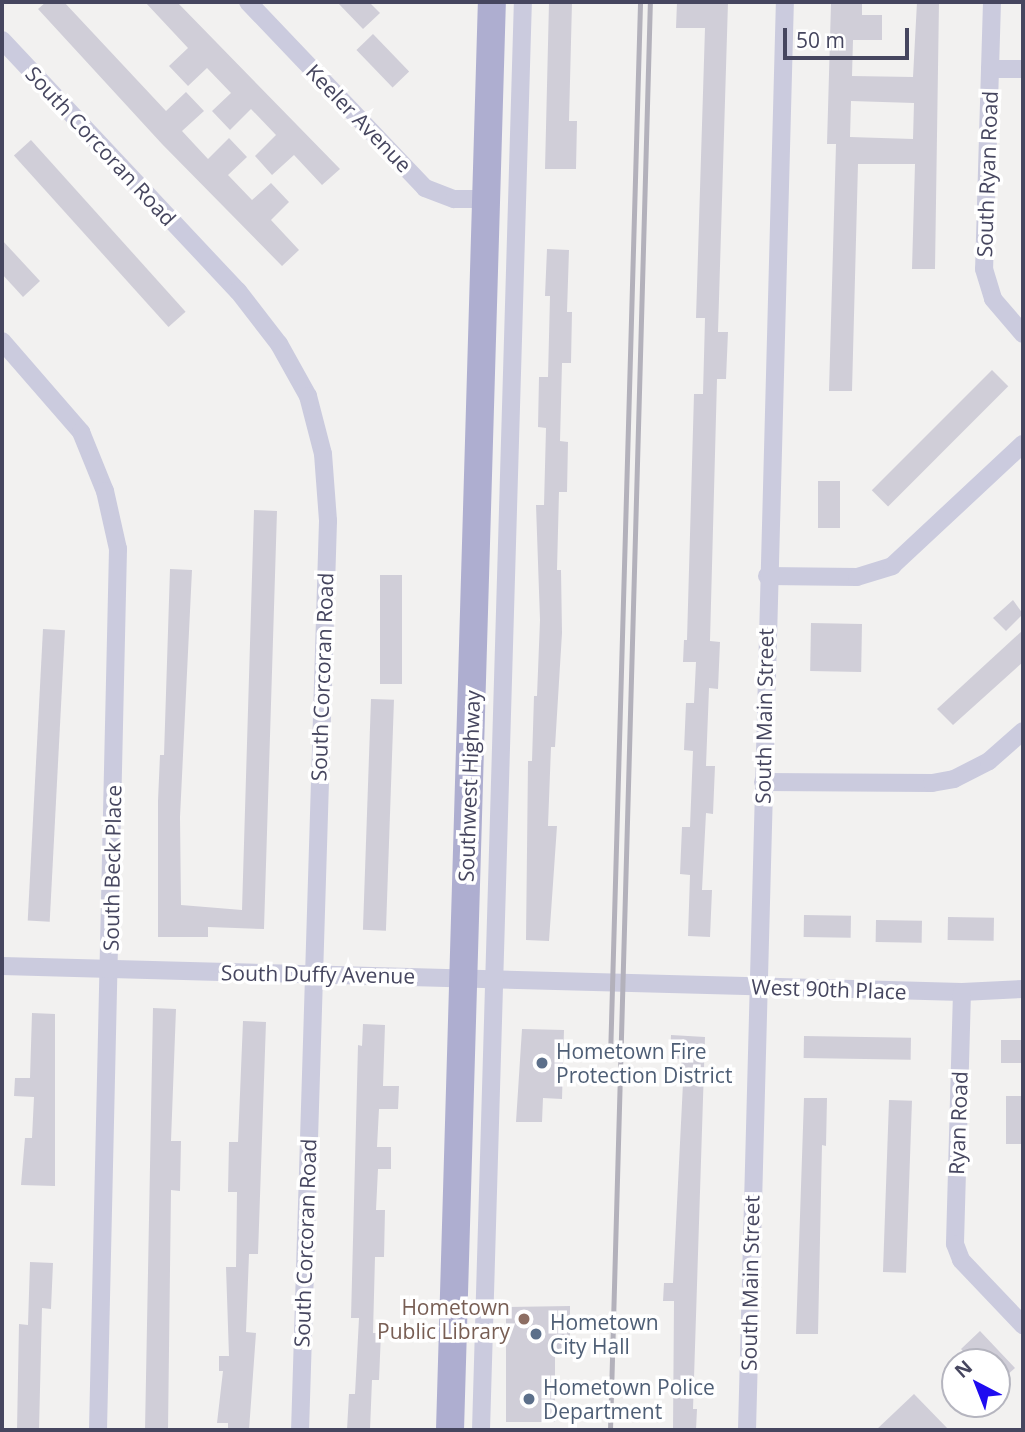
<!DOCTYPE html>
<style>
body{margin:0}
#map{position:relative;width:1025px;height:1432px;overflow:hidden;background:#f2f1f0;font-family:"Open Sans",sans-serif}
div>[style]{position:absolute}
.building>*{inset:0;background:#d0ced8;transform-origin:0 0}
.street>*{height:18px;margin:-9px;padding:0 9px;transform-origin:9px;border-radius:9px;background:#cbcbde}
.primary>*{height:28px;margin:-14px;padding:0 14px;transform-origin:14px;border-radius:14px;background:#aeaed0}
.rail>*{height:5px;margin:-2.5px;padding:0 2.5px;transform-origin:2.5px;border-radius:2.5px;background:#b3b1bb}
.dots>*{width:19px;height:19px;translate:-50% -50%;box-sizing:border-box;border:4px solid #fff;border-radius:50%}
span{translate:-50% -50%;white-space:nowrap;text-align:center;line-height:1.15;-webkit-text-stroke:7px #fff;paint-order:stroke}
.street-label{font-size:21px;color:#46465f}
.service-label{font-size:21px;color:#4e5e75}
.left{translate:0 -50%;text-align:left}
.education-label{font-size:21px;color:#785e54}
.right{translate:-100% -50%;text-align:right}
.frame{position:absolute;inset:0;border:4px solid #46465f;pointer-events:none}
.north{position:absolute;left:941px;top:1348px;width:70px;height:70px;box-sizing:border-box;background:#fff;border:2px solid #b5b5bf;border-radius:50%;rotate:318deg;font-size:19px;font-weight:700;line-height:28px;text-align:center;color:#46465f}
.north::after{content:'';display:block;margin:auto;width:24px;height:32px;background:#1f0cf0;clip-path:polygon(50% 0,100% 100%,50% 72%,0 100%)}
.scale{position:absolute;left:783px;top:28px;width:126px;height:32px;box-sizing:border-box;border:4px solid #46465f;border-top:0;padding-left:9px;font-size:21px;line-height:24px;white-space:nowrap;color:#46465f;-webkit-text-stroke:5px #fff;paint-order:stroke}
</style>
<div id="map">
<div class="building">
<div style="clip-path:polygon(46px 2px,64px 2px,166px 111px,186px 92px,204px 111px,182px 131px,208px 159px,229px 138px,247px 157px,228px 175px,252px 200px,271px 183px,289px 202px,271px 220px,299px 250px,282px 266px,162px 144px,38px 9px)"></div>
<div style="clip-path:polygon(145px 2px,177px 2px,340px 169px,322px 185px,294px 155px,272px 175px,255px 156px,276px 135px,251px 109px,230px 130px,212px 111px,231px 93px,207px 68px,188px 86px,169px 66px,188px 48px)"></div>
<div style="clip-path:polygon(337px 2px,369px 2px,380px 13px,363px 29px)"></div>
<div style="clip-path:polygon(549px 2px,572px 2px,569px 121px,577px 121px,576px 169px,545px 169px)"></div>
<div style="clip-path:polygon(677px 2px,728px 2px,718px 332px,728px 332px,726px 379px,717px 379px,710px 641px,720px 642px,718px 689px,709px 688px,706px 766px,715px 766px,713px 814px,706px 813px,702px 890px,712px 890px,710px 937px,688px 936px,690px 875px,680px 874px,682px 827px,690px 827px,693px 751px,684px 750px,686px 703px,694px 703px,696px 662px,683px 662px,684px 640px,687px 640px,694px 394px,703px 394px,705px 318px,696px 318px,705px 28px,676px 28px)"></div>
<div style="clip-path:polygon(evenodd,862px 2px,862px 15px,882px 15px,882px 40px,853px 40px,852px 76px,913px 77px,917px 2px,939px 2px,935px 269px,912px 269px,915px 164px,858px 164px,852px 391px,829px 391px,836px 144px,827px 144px,831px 4px,862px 2px,851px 101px,914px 103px,913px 139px,850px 137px,851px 101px)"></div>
<div style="left:373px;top:34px;width:52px;height:23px;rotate:46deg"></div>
<div style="left:31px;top:140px;width:231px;height:23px;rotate:48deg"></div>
<div style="clip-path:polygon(2px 240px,40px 281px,23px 297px,2px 274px)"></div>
<div style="clip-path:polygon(547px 249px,569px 250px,567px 312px,572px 312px,571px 363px,562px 363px,560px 441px,568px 442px,567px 492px,559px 492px,557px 570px,561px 570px,562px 633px,555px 747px,551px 747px,548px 826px,557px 826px,549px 941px,526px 940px,528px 761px,532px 761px,534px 696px,537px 696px,540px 620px,536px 505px,544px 505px,546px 428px,538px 427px,539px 377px,548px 377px,550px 296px,545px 296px)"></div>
<div style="left:992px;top:370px;width:23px;height:170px;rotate:45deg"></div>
<div style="left:818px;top:481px;width:22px;height:47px"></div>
<div style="clip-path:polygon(254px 510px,277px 511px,264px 929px,208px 927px,208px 937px,158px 937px,158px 801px,160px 755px,164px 755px,170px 569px,192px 570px,180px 817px,181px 905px,242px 910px)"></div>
<div style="left:380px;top:575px;width:22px;height:109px"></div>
<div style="clip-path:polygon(1013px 600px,1023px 614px,1006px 631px,993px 618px)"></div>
<div style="left:811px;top:623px;width:51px;height:48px;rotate:1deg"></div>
<div style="left:43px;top:629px;width:22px;height:292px;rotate:3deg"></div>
<div style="clip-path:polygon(1023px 630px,1023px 662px,953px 725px,937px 709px)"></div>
<div style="left:371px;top:699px;width:23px;height:231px;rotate:2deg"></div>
<div style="left:804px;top:915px;width:47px;height:22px;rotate:1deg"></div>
<div style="left:948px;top:917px;width:46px;height:23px;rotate:1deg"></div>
<div style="left:876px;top:920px;width:46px;height:22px;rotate:1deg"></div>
<div style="clip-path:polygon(153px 1008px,176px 1009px,171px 1141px,181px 1141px,180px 1191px,171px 1190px,168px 1430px,145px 1430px)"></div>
<div style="clip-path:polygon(32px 1013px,55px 1014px,55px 1186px,21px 1185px,25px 1138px,32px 1138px,34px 1097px,14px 1096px,15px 1078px,30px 1078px)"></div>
<div style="clip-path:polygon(243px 1021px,266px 1022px,258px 1254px,249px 1254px,246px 1332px,256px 1333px,249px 1430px,228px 1430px,228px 1423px,217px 1423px,223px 1371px,219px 1371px,219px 1356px,229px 1356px,226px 1267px,236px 1267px,237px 1192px,228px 1192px,229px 1142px,238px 1142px)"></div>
<div style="clip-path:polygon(363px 1024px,385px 1025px,383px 1086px,399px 1086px,398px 1109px,379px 1109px,377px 1147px,391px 1147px,391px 1169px,378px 1169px,376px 1210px,385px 1210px,384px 1257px,375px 1257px,373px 1333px,381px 1333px,379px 1380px,372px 1380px,370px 1430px,347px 1430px,349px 1394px,355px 1394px,359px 1318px,351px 1318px,358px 1045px,362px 1046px)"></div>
<div style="clip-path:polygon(522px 1029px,564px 1030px,562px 1099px,543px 1098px,542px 1122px,516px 1122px)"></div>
<div style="clip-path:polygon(671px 1035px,705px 1037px,693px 1409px,697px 1409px,696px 1430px,673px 1430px,674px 1301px,663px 1301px,664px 1283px,673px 1283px,683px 1083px,681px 1059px,670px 1059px)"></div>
<div style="left:804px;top:1036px;width:107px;height:22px;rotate:1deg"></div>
<div style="left:1001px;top:1040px;width:22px;height:23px"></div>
<div style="left:1006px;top:1096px;width:17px;height:48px"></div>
<div style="clip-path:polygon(804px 1098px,827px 1098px,826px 1146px,822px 1145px,818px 1334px,796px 1334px)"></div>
<div style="left:889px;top:1100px;width:23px;height:172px;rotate:2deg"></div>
<div style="clip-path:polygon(30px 1262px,53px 1263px,51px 1309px,42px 1308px,39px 1430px,17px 1430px,19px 1324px,28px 1325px)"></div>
<div style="clip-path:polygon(570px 1306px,570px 1351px,555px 1351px,555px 1422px,506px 1422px,506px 1307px)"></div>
<div style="clip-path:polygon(980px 1331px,1015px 1368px,997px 1384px,997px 1362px,973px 1362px,961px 1349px)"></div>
<div style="clip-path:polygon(914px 1394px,949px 1430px,876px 1430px)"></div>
</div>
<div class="street">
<div style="left:248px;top:2px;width:257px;rotate:46.4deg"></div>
<div style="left:425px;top:188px;width:31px;rotate:21deg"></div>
<div style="left:454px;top:199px;width:33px"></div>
<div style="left:992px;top:2px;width:267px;rotate:91.7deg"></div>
<div style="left:984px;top:269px;width:31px;rotate:73deg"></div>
<div style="left:993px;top:299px;width:46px;rotate:49.4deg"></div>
<div style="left:2px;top:40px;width:345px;rotate:46.8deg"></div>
<div style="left:238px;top:291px;width:67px;rotate:52.3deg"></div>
<div style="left:279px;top:344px;width:60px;rotate:60.9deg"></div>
<div style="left:308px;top:396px;width:60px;rotate:75.5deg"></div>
<div style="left:323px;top:454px;width:67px;rotate:85.7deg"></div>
<div style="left:328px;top:521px;width:909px;rotate:91.76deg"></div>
<div style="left:990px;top:69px;width:33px"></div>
<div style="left:2px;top:341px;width:121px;rotate:49deg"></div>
<div style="left:81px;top:432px;width:64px;rotate:67.9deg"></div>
<div style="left:105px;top:491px;width:59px;rotate:77.4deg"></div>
<div style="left:118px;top:549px;width:881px;rotate:91.3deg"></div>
<div style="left:767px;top:576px;width:90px;rotate:0.6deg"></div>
<div style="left:857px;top:577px;width:37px;rotate:-17deg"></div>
<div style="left:892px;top:566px;width:179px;rotate:-43deg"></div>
<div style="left:763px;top:782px;width:169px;rotate:0.3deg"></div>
<div style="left:932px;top:783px;width:22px;rotate:-10deg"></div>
<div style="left:954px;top:779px;width:39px;rotate:-27deg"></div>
<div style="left:989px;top:761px;width:45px;rotate:-41.4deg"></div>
<div style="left:2px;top:966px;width:960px;rotate:1.55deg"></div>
<div style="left:962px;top:992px;width:61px;rotate:-2.8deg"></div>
<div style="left:962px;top:992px;width:252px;rotate:91.6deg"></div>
<div style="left:955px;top:1244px;width:17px;rotate:69deg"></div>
<div style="left:961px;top:1260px;width:90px;rotate:46.4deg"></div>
<div style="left:481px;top:1430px;width:1429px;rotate:-88.32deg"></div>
<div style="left:747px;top:1430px;width:1429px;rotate:-88.48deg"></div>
</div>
<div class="primary">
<div style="left:450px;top:1430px;width:1429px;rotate:-88.32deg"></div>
</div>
<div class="rail">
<div style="left:610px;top:1058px;width:1056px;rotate:-88.37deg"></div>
<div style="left:610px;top:1430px;width:1429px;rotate:-88.4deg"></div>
</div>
<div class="dots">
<div style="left:542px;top:1063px;background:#5c6f8a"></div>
<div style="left:524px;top:1319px;background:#8d6e63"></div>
<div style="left:536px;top:1334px;background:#5c6f8a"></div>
<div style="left:529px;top:1399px;background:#5c6f8a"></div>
</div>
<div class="street-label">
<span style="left:359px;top:118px;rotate:46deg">Keeler Avenue</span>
<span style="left:101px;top:146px;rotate:47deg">South Corcoran Road</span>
<span style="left:987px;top:174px;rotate:-88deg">South Ryan Road</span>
<span style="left:322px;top:677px;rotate:-88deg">South Corcoran Road</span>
<span style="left:764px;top:716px;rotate:-89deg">South Main Street</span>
<span style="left:469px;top:786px;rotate:-88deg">Southwest Highway</span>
<span style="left:112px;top:868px;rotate:-89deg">South Beck Place</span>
<span style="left:318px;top:974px;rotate:1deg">South Duffy Avenue</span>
<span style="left:829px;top:989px;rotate:2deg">West 90th Place</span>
<span style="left:958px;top:1123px;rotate:-88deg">Ryan Road</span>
<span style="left:305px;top:1243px;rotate:-88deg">South Corcoran Road</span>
<span style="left:750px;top:1283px;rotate:-89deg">South Main Street</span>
</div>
<div class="service-label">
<span class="left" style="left:556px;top:1063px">Hometown Fire<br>Protection District</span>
<span class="left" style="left:550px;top:1334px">Hometown<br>City Hall</span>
<span class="left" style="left:543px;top:1399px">Hometown Police<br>Department</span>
</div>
<div class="education-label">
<span class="right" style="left:510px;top:1319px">Hometown<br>Public Library</span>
</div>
<div class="frame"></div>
<div class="north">N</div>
<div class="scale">50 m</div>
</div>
